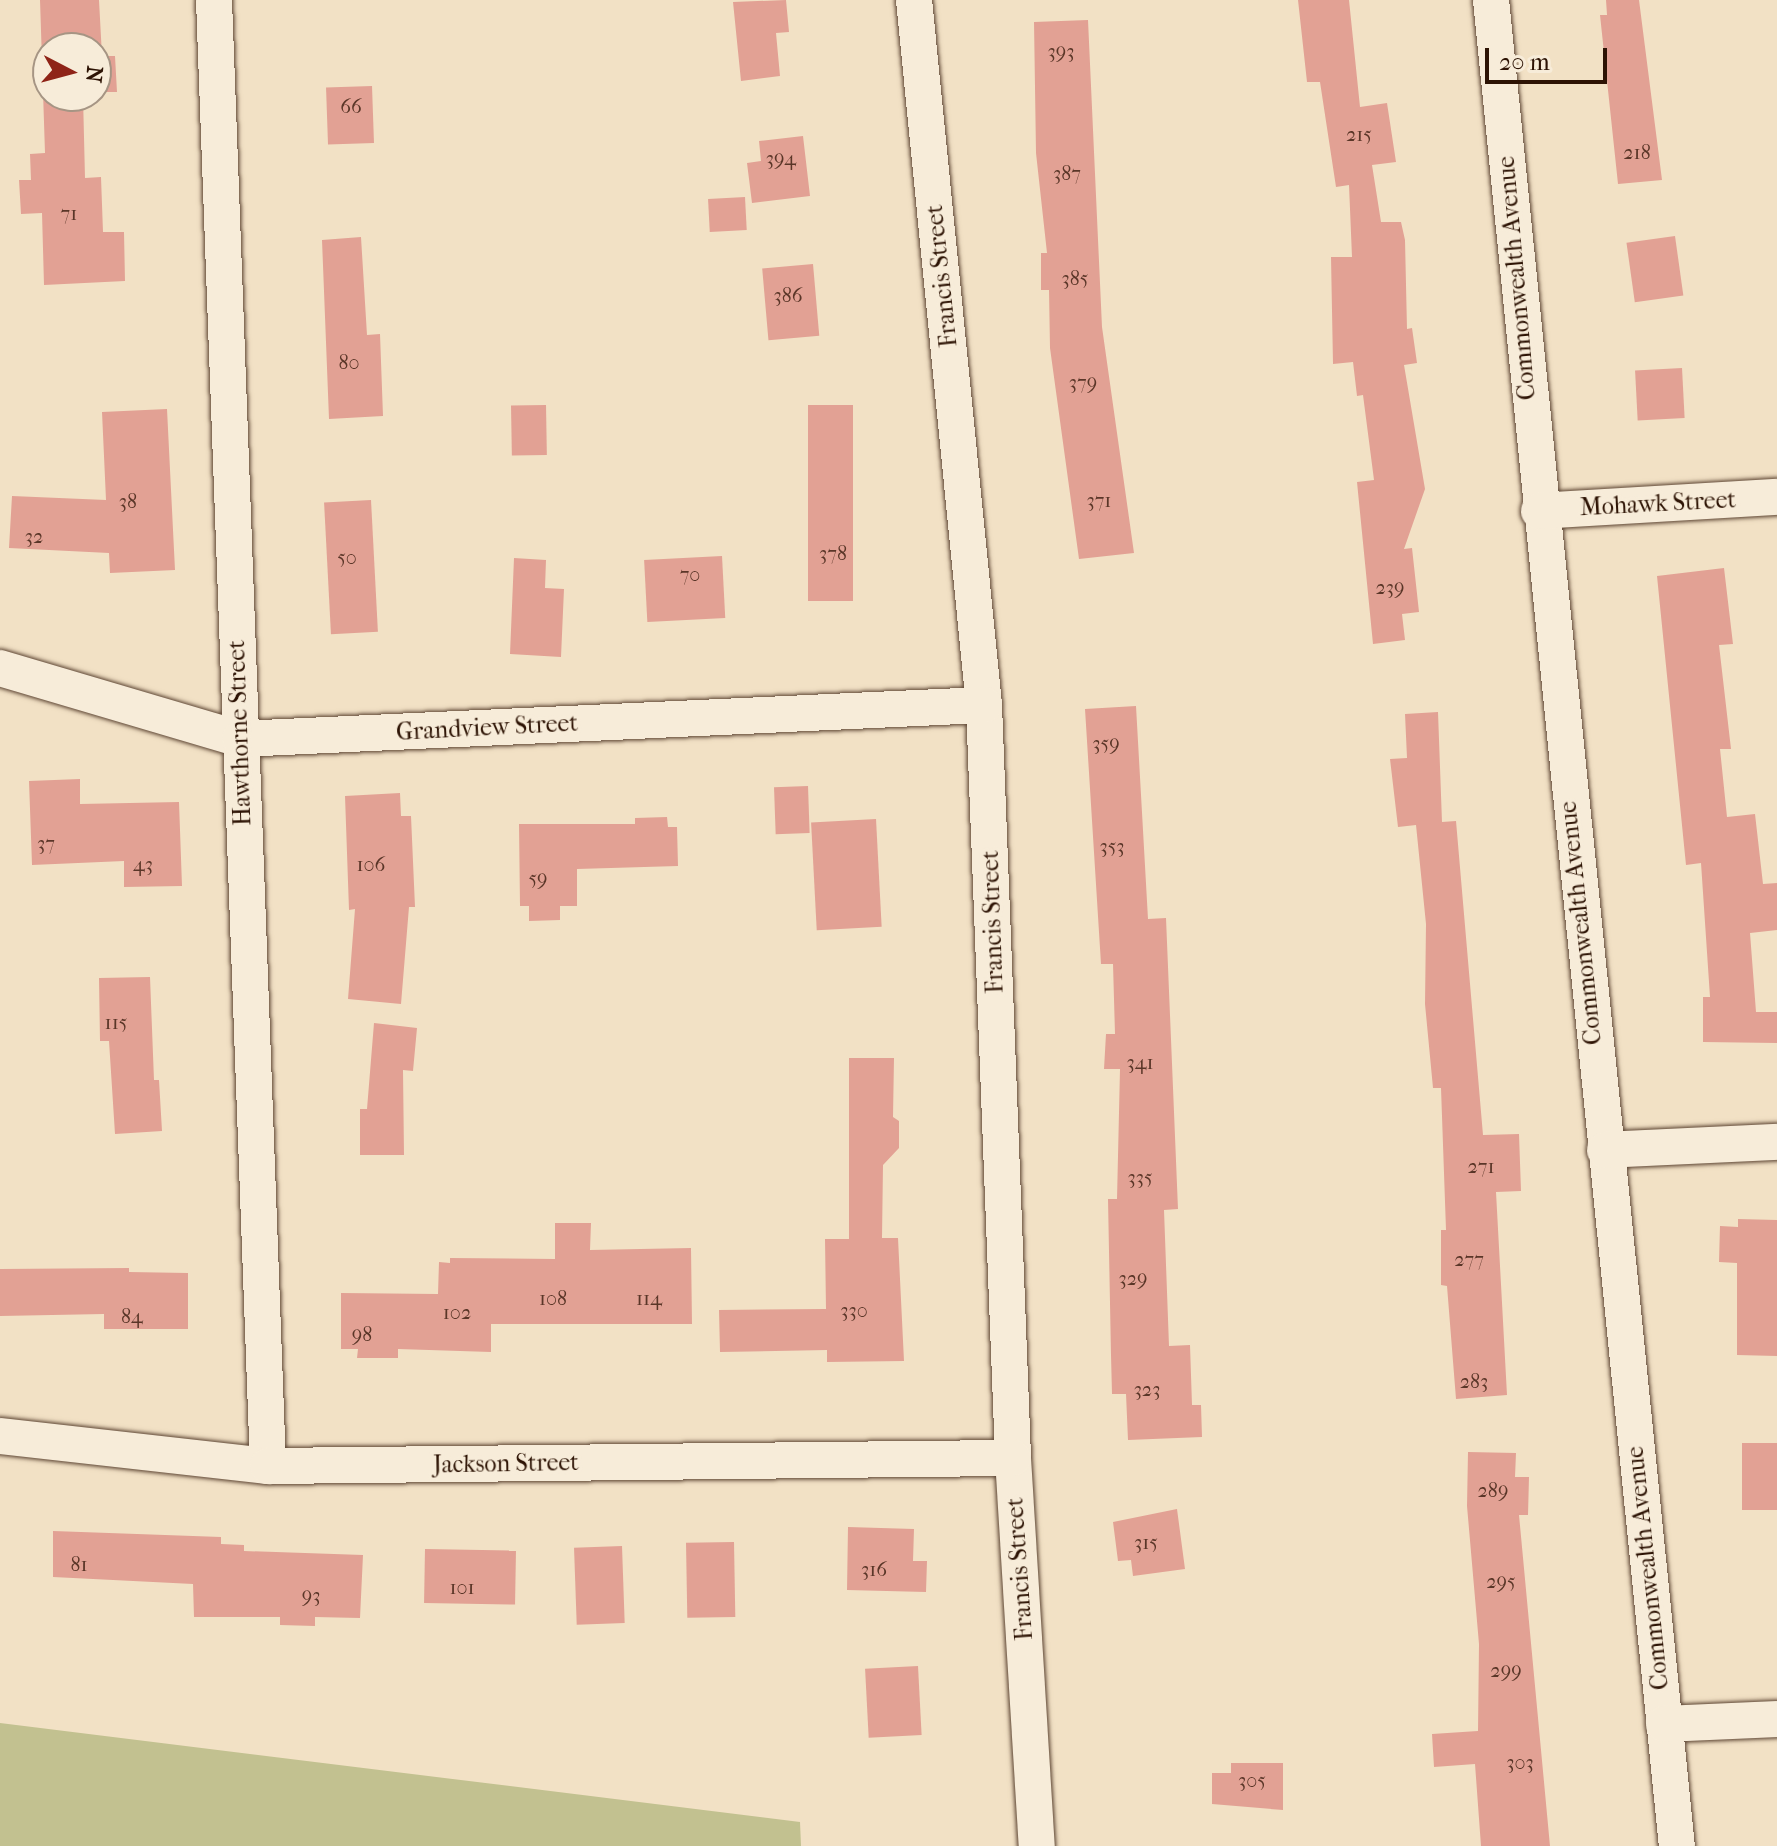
<!DOCTYPE html>
<style>
body{margin:0}
#map{position:relative;width:1777px;height:1846px;overflow:hidden;background:#f2e1c5;font-family:"IM FELL French Canon",serif}
div>[style]{position:absolute}
.green>*{inset:0;background:#c2c190}
.building>*{inset:0;background:#e2a194;transform-origin:0 0}
.roads{filter:drop-shadow(0 0 2px #5e4634) drop-shadow(0 0 2px #5e4634)}
.minor>*{height:36px;margin:-18px;padding:0 18px;transform-origin:18px;border-radius:18px;background:#f7ecd9}
span{translate:-50% -50%;white-space:nowrap;text-align:center;line-height:1.15;-webkit-text-stroke:7px #f7ecd9;paint-order:stroke}
.number-label{font-size:20px;color:#5a3628}
.number-label span{-webkit-text-stroke-width:0}
.street-label{font-size:24px;color:#2d1304}
.north{position:absolute;left:32px;top:32px;width:80px;height:80px;box-sizing:border-box;background:#f7ecd9;border:2px solid #a69584;border-radius:50%;rotate:96deg;font-size:22px;font-weight:700;line-height:32px;text-align:center;color:#2d1304}
.north::after{content:'';display:block;margin:auto;width:28px;height:36px;background:#8f2418;clip-path:polygon(50% 0,100% 100%,50% 72%,0 100%)}
.scale{position:absolute;left:1485px;top:48px;width:122px;height:36px;box-sizing:border-box;border:4px solid #2d1304;border-top:0;padding-left:10px;font-size:24px;line-height:28px;white-space:nowrap;color:#2d1304;-webkit-text-stroke:6px #f7ecd9;paint-order:stroke}
</style>
<div id="map">
<div class="green">
<div style="clip-path:polygon(0 1723px,800px 1822px,801px 1846px,0 1846px)"></div>
</div>
<div class="building">
<div style="clip-path:polygon(40px 0,99px 0,102px 56px,115px 56px,117px 92px,96px 92px,96px 48px,48px 48px,48px 96px,83px 96px,85px 178px,101px 177px,103px 232px,124px 232px,125px 281px,44px 285px,42px 213px,21px 214px,19px 180px,31px 180px,30px 154px,45px 153px)"></div>
<div style="clip-path:polygon(786px 0,789px 32px,776px 33px,780px 76px,741px 81px,733px 2px)"></div>
<div style="clip-path:polygon(1298px 0,1349px 0,1360px 107px,1387px 103px,1396px 162px,1372px 165px,1381px 222px,1401px 222px,1405px 240px,1407px 329px,1412px 328px,1417px 363px,1404px 365px,1425px 489px,1404px 549px,1412px 548px,1419px 612px,1402px 614px,1405px 640px,1373px 644px,1357px 482px,1374px 480px,1363px 395px,1357px 396px,1353px 362px,1333px 364px,1331px 257px,1352px 257px,1349px 185px,1336px 187px,1320px 82px,1307px 82px)"></div>
<div style="clip-path:polygon(1606px 0,1639px 0,1662px 180px,1618px 184px,1600px 15px,1607px 15px)"></div>
<div style="clip-path:polygon(1088px 20px,1102px 327px,1134px 553px,1079px 559px,1050px 348px,1049px 290px,1041px 290px,1041px 253px,1047px 253px,1036px 153px,1034px 22px)"></div>
<div style="left:372px;top:86px;width:57px;height:46px;rotate:88deg"></div>
<div style="clip-path:polygon(803px 136px,810px 196px,752px 203px,747px 163px,761px 161px,759px 141px)"></div>
<div style="left:745px;top:197px;width:33px;height:37px;rotate:87deg"></div>
<div style="left:1675px;top:236px;width:60px;height:49px;rotate:82deg"></div>
<div style="clip-path:polygon(361px 237px,367px 335px,380px 334px,383px 416px,329px 419px,322px 240px)"></div>
<div style="left:813px;top:264px;width:72px;height:51px;rotate:85deg"></div>
<div style="left:1682px;top:368px;width:50px;height:47px;rotate:87deg"></div>
<div style="left:546px;top:405px;width:50px;height:35px;rotate:89deg"></div>
<div style="left:808px;top:405px;width:45px;height:196px"></div>
<div style="clip-path:polygon(167px 409px,175px 570px,110px 573px,109px 553px,9px 548px,12px 496px,106px 500px,102px 412px)"></div>
<div style="left:371px;top:500px;width:132px;height:47px;rotate:87deg"></div>
<div style="left:722px;top:556px;width:62px;height:78px;rotate:87deg"></div>
<div style="clip-path:polygon(514px 558px,546px 560px,545px 588px,564px 589px,561px 657px,510px 654px)"></div>
<div style="clip-path:polygon(1724px 568px,1733px 644px,1719px 645px,1731px 749px,1720px 749px,1727px 817px,1755px 814px,1763px 884px,1777px 883px,1777px 930px,1750px 933px,1756px 1012px,1777px 1012px,1777px 1043px,1703px 1042px,1703px 997px,1710px 997px,1701px 863px,1686px 865px,1657px 576px)"></div>
<div style="clip-path:polygon(1136px 706px,1148px 919px,1166px 918px,1178px 1209px,1164px 1210px,1169px 1346px,1190px 1345px,1192px 1405px,1201px 1405px,1202px 1437px,1128px 1440px,1126px 1394px,1112px 1394px,1111px 1355px,1108px 1199px,1117px 1199px,1120px 1069px,1104px 1069px,1106px 1034px,1115px 1034px,1113px 964px,1101px 964px,1085px 709px)"></div>
<div style="clip-path:polygon(1438px 712px,1442px 822px,1456px 821px,1483px 1135px,1519px 1134px,1521px 1191px,1496px 1192px,1507px 1395px,1456px 1399px,1447px 1286px,1441px 1285px,1441px 1230px,1446px 1230px,1441px 1088px,1433px 1088px,1425px 1004px,1426px 924px,1416px 825px,1398px 827px,1390px 759px,1407px 758px,1405px 714px)"></div>
<div style="clip-path:polygon(80px 779px,80px 804px,179px 802px,182px 886px,124px 887px,124px 861px,32px 865px,29px 781px)"></div>
<div style="left:808px;top:786px;width:47px;height:34px;rotate:88deg"></div>
<div style="clip-path:polygon(400px 793px,401px 816px,411px 816px,415px 907px,409px 907px,401px 1004px,348px 999px,355px 909px,349px 910px,345px 796px)"></div>
<div style="clip-path:polygon(667px 817px,668px 827px,677px 827px,678px 866px,577px 869px,577px 906px,560px 906px,560px 920px,529px 921px,529px 906px,520px 906px,519px 824px,635px 824px,635px 818px)"></div>
<div style="left:876px;top:819px;width:108px;height:65px;rotate:87deg"></div>
<div style="clip-path:polygon(150px 977px,154px 1080px,159px 1080px,162px 1131px,115px 1134px,109px 1041px,100px 1041px,99px 978px)"></div>
<div style="clip-path:polygon(374px 1023px,417px 1028px,413px 1071px,403px 1070px,404px 1155px,360px 1155px,360px 1109px,367px 1109px)"></div>
<div style="clip-path:polygon(849px 1058px,894px 1058px,893px 1117px,899px 1121px,899px 1148px,883px 1165px,882px 1238px,898px 1238px,904px 1361px,827px 1362px,827px 1350px,720px 1352px,719px 1310px,826px 1309px,825px 1239px,849px 1239px)"></div>
<div style="clip-path:polygon(1738px 1219px,1777px 1220px,1777px 1356px,1737px 1355px,1737px 1263px,1719px 1262px,1720px 1226px,1738px 1227px)"></div>
<div style="clip-path:polygon(555px 1223px,591px 1223px,590px 1250px,691px 1248px,692px 1324px,491px 1324px,491px 1352px,398px 1349px,398px 1358px,357px 1358px,358px 1349px,341px 1349px,341px 1293px,438px 1294px,439px 1262px,450px 1263px,450px 1258px,555px 1259px)"></div>
<div style="clip-path:polygon(129px 1268px,129px 1272px,188px 1273px,188px 1329px,104px 1329px,104px 1314px,0 1316px,0 1269px)"></div>
<div style="left:1742px;top:1443px;width:35px;height:67px"></div>
<div style="clip-path:polygon(1468px 1452px,1516px 1453px,1515px 1477px,1529px 1477px,1528px 1515px,1519px 1515px,1550px 1846px,1481px 1846px,1475px 1764px,1434px 1767px,1432px 1734px,1478px 1731px,1479px 1644px,1467px 1506px)"></div>
<div style="clip-path:polygon(1177px 1509px,1185px 1569px,1133px 1576px,1131px 1560px,1118px 1561px,1113px 1522px)"></div>
<div style="clip-path:polygon(848px 1527px,914px 1529px,913px 1561px,927px 1561px,926px 1592px,847px 1590px)"></div>
<div style="clip-path:polygon(53px 1531px,221px 1537px,221px 1544px,244px 1545px,244px 1551px,363px 1555px,360px 1618px,315px 1617px,315px 1626px,280px 1625px,280px 1617px,194px 1617px,193px 1584px,53px 1577px)"></div>
<div style="left:734px;top:1542px;width:75px;height:48px;rotate:89deg"></div>
<div style="left:622px;top:1546px;width:77px;height:48px;rotate:88deg"></div>
<div style="left:425px;top:1549px;width:91px;height:54px;rotate:1deg"></div>
<div style="left:918px;top:1666px;width:69px;height:53px;rotate:87deg"></div>
<div style="clip-path:polygon(1231px 1763px,1283px 1763px,1283px 1810px,1212px 1804px,1212px 1773px,1231px 1773px)"></div>
</div>
<div class="roads">
<div class="minor">
<div style="left:214px;top:0;width:1467px;rotate:87.89deg"></div>
<div style="left:914px;top:0;width:708px;rotate:84.33deg"></div>
<div style="left:984px;top:705px;width:754px;rotate:87.79deg"></div>
<div style="left:1013px;top:1458px;width:389px;rotate:86.5deg"></div>
<div style="left:1491px;top:0;width:1855px;rotate:84.25deg"></div>
<div style="left:1539px;top:511px;width:238px;rotate:-3.4deg"></div>
<div style="left:0;top:668px;width:250px;rotate:16.5deg"></div>
<div style="left:240px;top:739px;width:745px;rotate:-2.62deg"></div>
<div style="left:1605px;top:1150px;width:172px;rotate:-2.7deg"></div>
<div style="left:0;top:1436px;width:270px;rotate:6.4deg"></div>
<div style="left:268px;top:1466px;width:745px;rotate:-0.62deg"></div>
<div style="left:1664px;top:1724px;width:113px;rotate:-2.5deg"></div>
</div>
</div>
<div class="number-label">
<span style="left:1061px;top:51px">393</span>
<span style="left:351px;top:106px">66</span>
<span style="left:1359px;top:134px">215</span>
<span style="left:1637px;top:152px">218</span>
<span style="left:781px;top:158px">394</span>
<span style="left:1067px;top:173px">387</span>
<span style="left:69px;top:213px">71</span>
<span style="left:1075px;top:278px">385</span>
<span style="left:788px;top:295px">386</span>
<span style="left:349px;top:362px">80</span>
<span style="left:1083px;top:382px">379</span>
<span style="left:1099px;top:500px">371</span>
<span style="left:128px;top:501px">38</span>
<span style="left:34px;top:536px">32</span>
<span style="left:833px;top:553px">378</span>
<span style="left:347px;top:557px">50</span>
<span style="left:690px;top:574px">70</span>
<span style="left:1390px;top:587px">239</span>
<span style="left:1106px;top:743px">359</span>
<span style="left:46px;top:843px">37</span>
<span style="left:1112px;top:846px">353</span>
<span style="left:143px;top:864px">43</span>
<span style="left:371px;top:864px">106</span>
<span style="left:538px;top:878px">59</span>
<span style="left:116px;top:1022px">115</span>
<span style="left:1140px;top:1062px">341</span>
<span style="left:1481px;top:1166px">271</span>
<span style="left:1140px;top:1177px">335</span>
<span style="left:1469px;top:1259px">277</span>
<span style="left:1133px;top:1278px">329</span>
<span style="left:553px;top:1298px">108</span>
<span style="left:649px;top:1298px">114</span>
<span style="left:854px;top:1310px">330</span>
<span style="left:457px;top:1312px">102</span>
<span style="left:132px;top:1316px">84</span>
<span style="left:362px;top:1334px">98</span>
<span style="left:1474px;top:1381px">283</span>
<span style="left:1147px;top:1389px">323</span>
<span style="left:1493px;top:1490px">289</span>
<span style="left:1146px;top:1542px">315</span>
<span style="left:79px;top:1564px">81</span>
<span style="left:874px;top:1569px">316</span>
<span style="left:1501px;top:1581px">295</span>
<span style="left:462px;top:1587px">101</span>
<span style="left:311px;top:1595px">93</span>
<span style="left:1506px;top:1670px">299</span>
<span style="left:1520px;top:1762px">303</span>
<span style="left:1252px;top:1780px">305</span>
</div>
<div class="street-label">
<span style="left:942px;top:276px;rotate:-96deg">Francis Street</span>
<span style="left:1517px;top:278px;rotate:-95deg">Commonwealth Avenue</span>
<span style="left:1658px;top:504px;rotate:-3deg">Mohawk Street</span>
<span style="left:487px;top:728px;rotate:-3deg">Grandview Street</span>
<span style="left:240px;top:733px;rotate:-92deg">Hawthorne Street</span>
<span style="left:993px;top:922px;rotate:-92deg">Francis Street</span>
<span style="left:1581px;top:923px;rotate:-96deg">Commonwealth Avenue</span>
<span style="left:506px;top:1464px;rotate:-1deg">Jackson Street</span>
<span style="left:1648px;top:1568px;rotate:-96deg">Commonwealth Avenue</span>
<span style="left:1020px;top:1569px;rotate:-94deg">Francis Street</span>
</div>
<div class="north">N</div>
<div class="scale">20 m</div>
</div>
